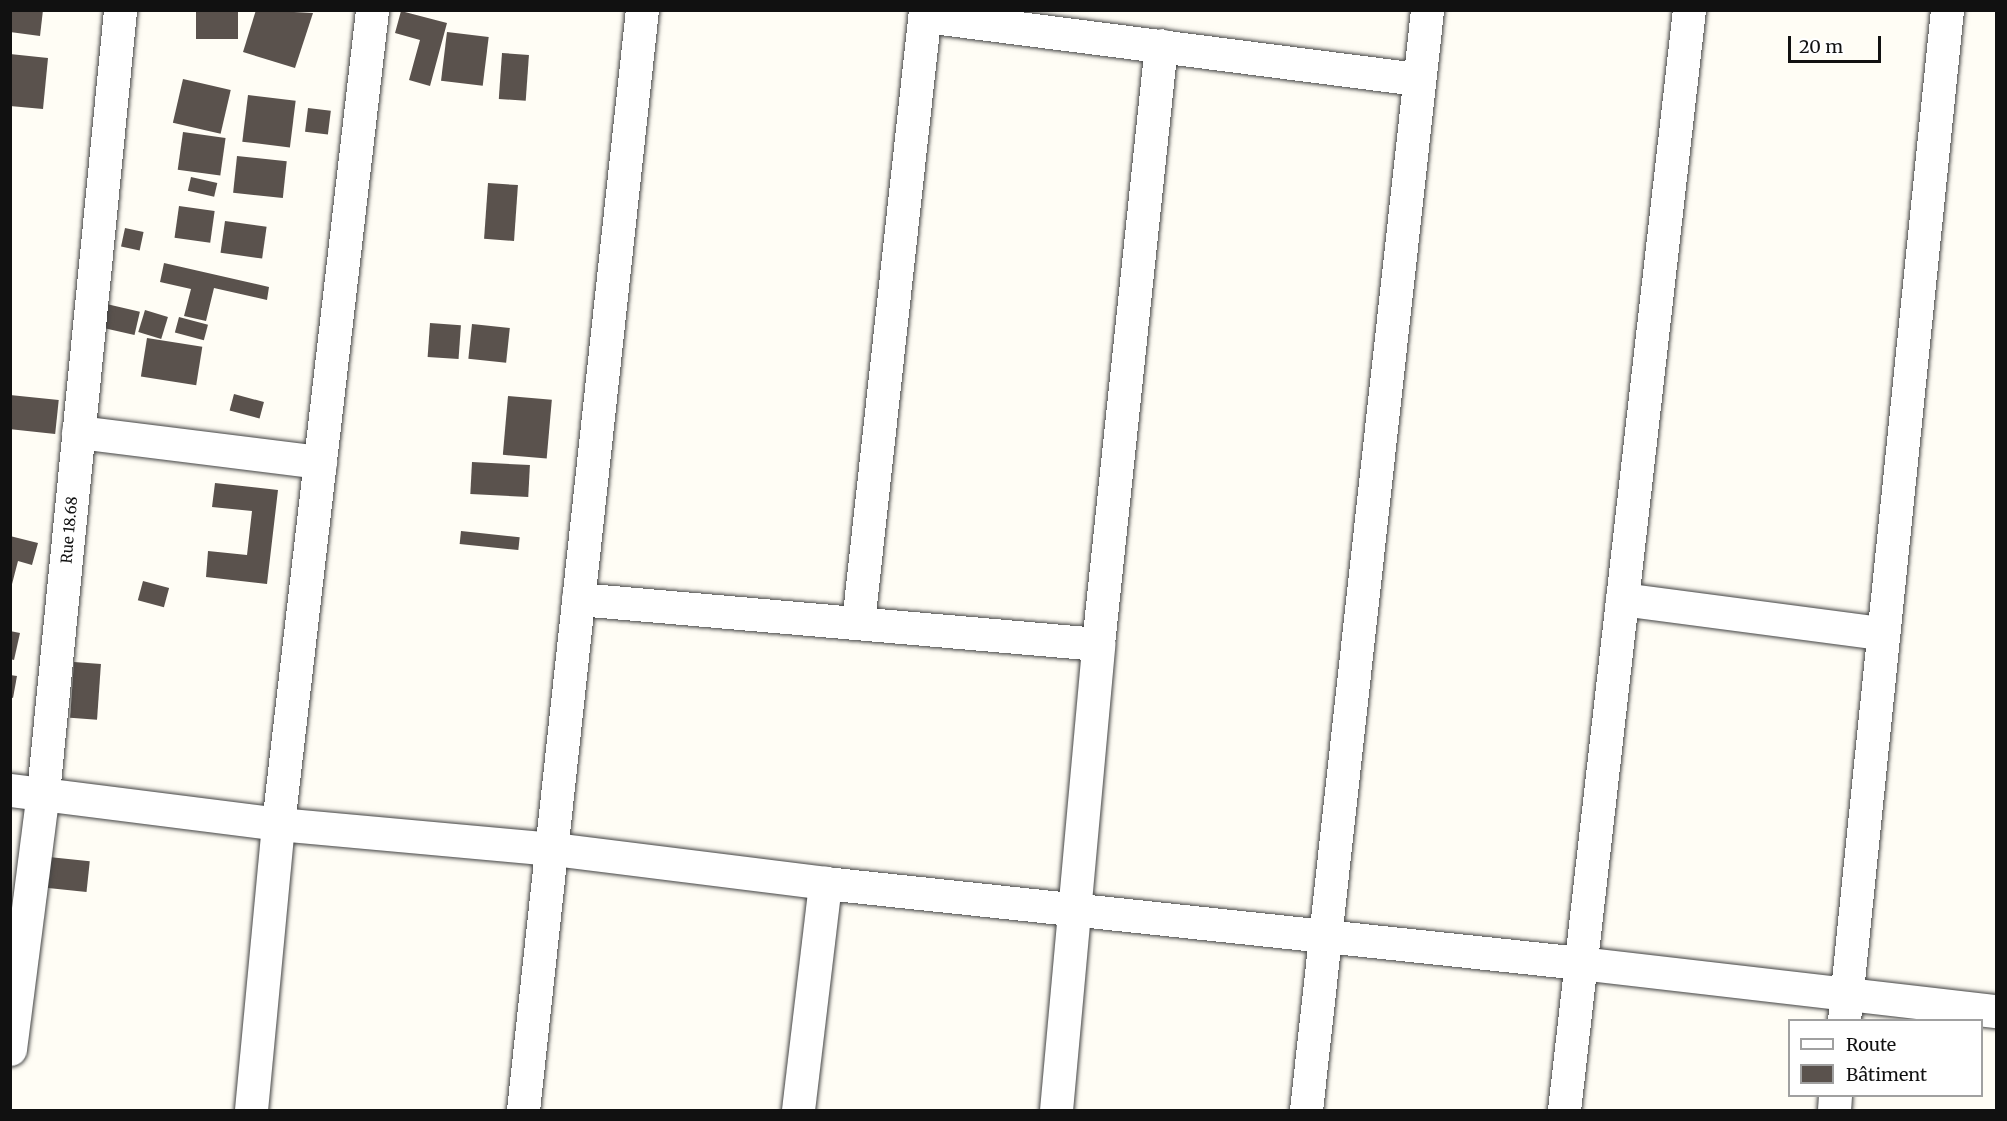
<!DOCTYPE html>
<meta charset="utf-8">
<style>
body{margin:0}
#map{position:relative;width:2007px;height:1121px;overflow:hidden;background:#fffdf5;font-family:Merriweather,serif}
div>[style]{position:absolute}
.building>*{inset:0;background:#5a524d;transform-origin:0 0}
.roads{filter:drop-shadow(0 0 2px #444) drop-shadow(0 0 2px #444)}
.street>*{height:33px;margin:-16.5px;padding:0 16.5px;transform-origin:16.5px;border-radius:16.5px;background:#fff}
span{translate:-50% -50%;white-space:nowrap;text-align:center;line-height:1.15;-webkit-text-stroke:6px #fff;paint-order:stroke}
.street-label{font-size:15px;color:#111}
.frame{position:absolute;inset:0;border:12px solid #111;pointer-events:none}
.legend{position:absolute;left:1788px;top:1019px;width:195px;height:78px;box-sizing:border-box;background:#fff;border:2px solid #a0a0a0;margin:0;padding:8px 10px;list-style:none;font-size:18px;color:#111}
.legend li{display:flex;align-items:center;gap:12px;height:30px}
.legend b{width:30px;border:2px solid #a0a0a0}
.scale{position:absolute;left:1788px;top:36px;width:93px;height:27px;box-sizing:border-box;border:3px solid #111;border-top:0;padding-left:8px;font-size:18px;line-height:21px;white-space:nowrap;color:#111;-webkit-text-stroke:4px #fff;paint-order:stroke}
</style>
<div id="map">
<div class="building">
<div style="clip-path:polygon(10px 10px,43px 10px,40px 36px,10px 32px)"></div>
<div style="left:196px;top:10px;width:42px;height:29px"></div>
<div style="clip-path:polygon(256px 10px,313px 13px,295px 68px,243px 52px)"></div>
<div style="clip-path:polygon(401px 11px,447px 23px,430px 86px,409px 80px,420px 40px,395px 33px)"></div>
<div style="left:447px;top:32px;width:42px;height:49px;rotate:7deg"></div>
<div style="left:502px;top:53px;width:27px;height:46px;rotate:4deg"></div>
<div style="clip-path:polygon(10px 54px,48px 58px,43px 109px,10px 106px)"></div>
<div style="left:183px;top:79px;width:49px;height:45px;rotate:13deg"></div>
<div style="left:248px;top:95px;width:48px;height:47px;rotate:7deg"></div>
<div style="left:308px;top:108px;width:23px;height:24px;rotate:7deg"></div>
<div style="left:183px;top:132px;width:43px;height:38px;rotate:8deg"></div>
<div style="left:237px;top:156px;width:50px;height:37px;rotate:6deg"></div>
<div style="left:191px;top:177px;width:27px;height:14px;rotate:13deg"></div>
<div style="left:488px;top:183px;width:30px;height:56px;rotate:4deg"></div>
<div style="left:179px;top:206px;width:36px;height:32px;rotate:8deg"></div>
<div style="left:225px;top:221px;width:42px;height:32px;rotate:8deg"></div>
<div style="left:125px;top:228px;width:19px;height:19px;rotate:12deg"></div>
<div style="clip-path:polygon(164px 263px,269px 287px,267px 300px,214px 288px,206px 321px,184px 316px,191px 289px,160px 282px)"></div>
<div style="left:98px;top:302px;width:43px;height:24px;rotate:13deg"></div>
<div style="left:145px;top:310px;width:24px;height:23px;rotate:17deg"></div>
<div style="left:179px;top:317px;width:30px;height:16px;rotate:15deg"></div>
<div style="left:430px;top:323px;width:31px;height:34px;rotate:4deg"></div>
<div style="left:472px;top:324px;width:38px;height:35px;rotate:6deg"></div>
<div style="left:147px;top:338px;width:56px;height:39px;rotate:9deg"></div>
<div style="left:234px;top:394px;width:31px;height:17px;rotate:15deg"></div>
<div style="left:10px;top:395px;width:49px;height:34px;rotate:6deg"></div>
<div style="left:508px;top:396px;width:44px;height:59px;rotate:5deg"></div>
<div style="left:472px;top:462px;width:58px;height:32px;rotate:3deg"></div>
<div style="clip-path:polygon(215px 483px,278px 490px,267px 584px,206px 577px,208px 551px,247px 555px,252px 511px,212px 507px)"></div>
<div style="left:461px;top:531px;width:59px;height:13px;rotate:6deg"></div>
<div style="clip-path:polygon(10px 536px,38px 543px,32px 565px,18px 561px,11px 588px)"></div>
<div style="left:143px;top:581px;width:27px;height:20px;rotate:15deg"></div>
<div style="clip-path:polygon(10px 631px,20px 633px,14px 660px,10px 659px)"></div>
<div style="left:74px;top:662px;width:27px;height:56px;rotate:4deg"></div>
<div style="clip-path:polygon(10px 675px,17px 676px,13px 698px,10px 697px)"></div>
<div style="left:49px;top:857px;width:41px;height:31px;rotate:6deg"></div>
</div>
<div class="roads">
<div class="street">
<div style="left:925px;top:16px;width:498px;rotate:7.3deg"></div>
<div style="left:78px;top:432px;width:244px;rotate:7.1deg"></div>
<div style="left:578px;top:599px;width:522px;rotate:4.95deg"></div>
<div style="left:1622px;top:599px;width:262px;rotate:7.5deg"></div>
<div style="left:858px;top:623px;width:617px;rotate:-83.76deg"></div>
<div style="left:10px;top:790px;width:270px;rotate:7.2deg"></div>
<div style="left:278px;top:824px;width:276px;rotate:5.2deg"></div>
<div style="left:553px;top:849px;width:274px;rotate:7.1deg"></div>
<div style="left:825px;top:883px;width:759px;rotate:6.05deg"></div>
<div style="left:1580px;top:963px;width:419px;rotate:6.6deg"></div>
<div style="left:1844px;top:1020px;width:1015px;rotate:-84.18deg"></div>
<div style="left:10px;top:1049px;width:258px;rotate:-82.7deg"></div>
<div style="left:43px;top:793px;width:787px;rotate:-84.38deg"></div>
<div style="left:251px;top:1110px;width:287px;rotate:-84.6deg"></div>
<div style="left:278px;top:824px;width:819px;rotate:-83.41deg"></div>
<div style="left:523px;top:1110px;width:1106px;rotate:-83.83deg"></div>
<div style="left:798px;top:1110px;width:229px;rotate:-83.2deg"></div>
<div style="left:1056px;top:1110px;width:468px;rotate:-84.8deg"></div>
<div style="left:1098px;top:644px;width:602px;rotate:-84deg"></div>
<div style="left:1306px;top:1110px;width:1107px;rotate:-83.72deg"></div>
<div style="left:1564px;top:1110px;width:1107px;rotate:-83.52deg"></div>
<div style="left:1834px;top:1110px;width:14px;rotate:-86deg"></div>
</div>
</div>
<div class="street-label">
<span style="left:69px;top:530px;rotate:-85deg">Rue 18.68</span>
</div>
<div class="frame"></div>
<ul class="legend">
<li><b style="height:8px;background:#fff"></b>Route</li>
<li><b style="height:16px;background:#5a524d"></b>Bâtiment</li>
</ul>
<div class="scale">20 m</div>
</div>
